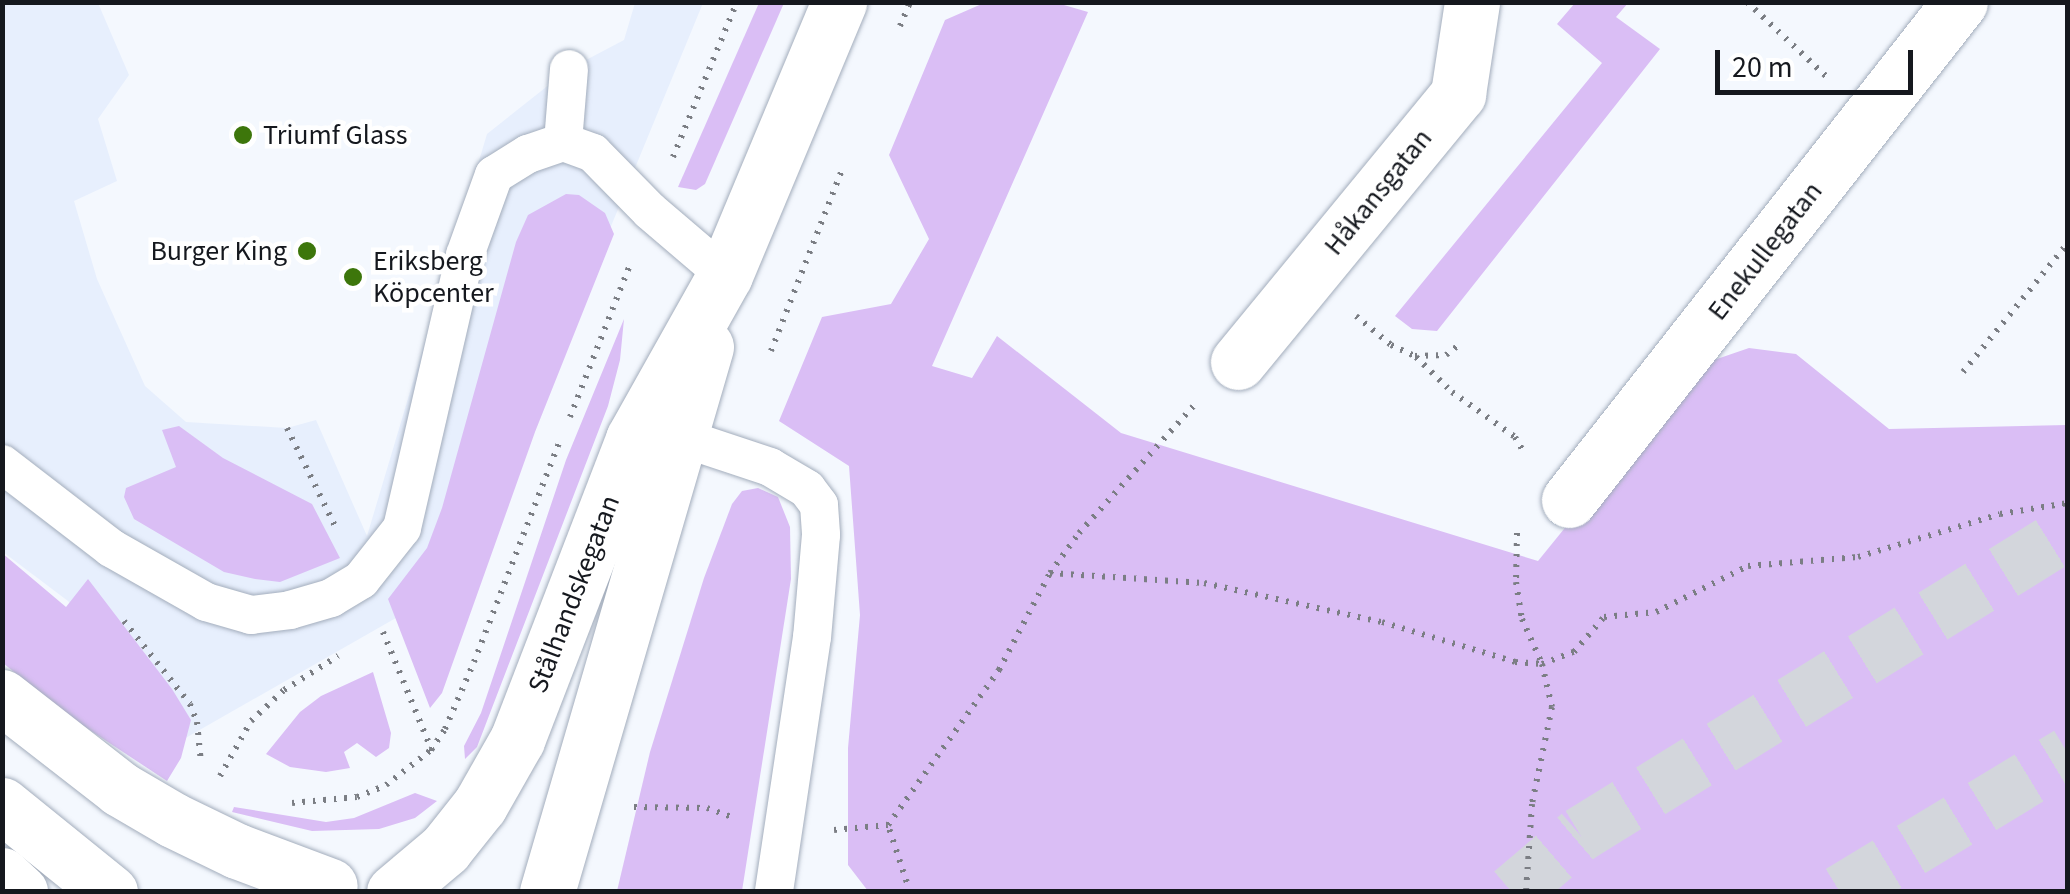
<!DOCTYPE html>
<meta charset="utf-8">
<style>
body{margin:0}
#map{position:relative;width:2070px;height:894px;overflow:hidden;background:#f4f8fe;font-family:"Source Sans 3",sans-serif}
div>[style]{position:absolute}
.built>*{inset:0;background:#e7effd}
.green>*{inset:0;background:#dabef5}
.trunk-tunnel>*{height:55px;margin-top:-27.5px;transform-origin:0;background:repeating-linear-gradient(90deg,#d3d6dc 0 55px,transparent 0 83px)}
.path>*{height:6px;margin-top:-3px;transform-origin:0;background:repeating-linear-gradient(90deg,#7b7e84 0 2.5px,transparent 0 10.5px)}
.roads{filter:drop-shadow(0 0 2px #a3adbc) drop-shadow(0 0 2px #a3adbc)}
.service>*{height:38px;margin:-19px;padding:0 19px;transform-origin:19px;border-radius:19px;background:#fff}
.minor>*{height:55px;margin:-27.5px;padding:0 27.5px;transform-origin:27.5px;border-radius:27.5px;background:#fff}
.tertiary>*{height:55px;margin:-27.5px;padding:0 27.5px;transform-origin:27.5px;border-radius:27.5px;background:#fff}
.dots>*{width:28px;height:28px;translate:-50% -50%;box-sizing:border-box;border:5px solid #fff;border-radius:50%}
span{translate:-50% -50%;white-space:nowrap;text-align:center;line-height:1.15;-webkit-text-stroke:9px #fff;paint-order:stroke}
.poi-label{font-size:28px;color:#15181e}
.left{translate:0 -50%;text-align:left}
.right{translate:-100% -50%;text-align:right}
.street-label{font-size:28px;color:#15181e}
.frame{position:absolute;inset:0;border:5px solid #15181e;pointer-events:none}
.scale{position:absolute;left:1715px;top:50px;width:198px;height:45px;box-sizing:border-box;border:5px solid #15181e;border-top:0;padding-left:12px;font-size:30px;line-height:35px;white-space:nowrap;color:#15181e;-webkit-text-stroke:8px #fff;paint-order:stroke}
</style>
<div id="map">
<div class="built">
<div style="clip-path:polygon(2px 3px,98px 3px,129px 75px,98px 119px,117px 181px,74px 201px,97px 279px,145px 386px,186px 422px,287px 428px,316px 420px,367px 536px,487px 134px,569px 69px,624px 40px,635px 3px,703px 3px,466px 578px,182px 740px,68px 601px,3px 552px)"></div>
</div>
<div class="green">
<div style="clip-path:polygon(759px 3px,784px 3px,705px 184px,696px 190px,678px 187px)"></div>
<div style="clip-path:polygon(984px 3px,1057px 3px,1088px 12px,932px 366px,972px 378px,997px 336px,1121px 433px,1538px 561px,1681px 385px,1714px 360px,1749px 348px,1796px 354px,1889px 429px,2067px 425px,2067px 891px,868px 891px,848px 865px,848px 748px,860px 615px,849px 466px,779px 421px,822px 317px,891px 304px,929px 239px,889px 155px,945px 20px)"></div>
<div style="clip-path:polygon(1575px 3px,1628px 3px,1616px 17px,1660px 49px,1437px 331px,1412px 329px,1395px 316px,1602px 63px,1557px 24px)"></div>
<div style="clip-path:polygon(566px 194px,579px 195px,605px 213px,614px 234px,535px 432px,442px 693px,430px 708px,388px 599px,427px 548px,442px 508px,516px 242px,528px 215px)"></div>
<div style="clip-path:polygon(624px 319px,620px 360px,608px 406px,477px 747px,465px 759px,464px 746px,481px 713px,566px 460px)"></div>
<div style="clip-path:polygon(179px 426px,223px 458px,312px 504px,340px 558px,280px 582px,255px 579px,224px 572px,134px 519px,124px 497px,126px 488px,176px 467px,162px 430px)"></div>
<div style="clip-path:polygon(758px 488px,778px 497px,790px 527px,791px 579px,742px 891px,617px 891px,650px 752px,704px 578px,732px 504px,742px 491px)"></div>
<div style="clip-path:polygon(2px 553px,66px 607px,88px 579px,172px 689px,191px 720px,181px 758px,167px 781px,67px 715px,3px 663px)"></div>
<div style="clip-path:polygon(373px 672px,391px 733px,389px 748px,376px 757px,357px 743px,344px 752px,350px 768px,326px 772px,290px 767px,266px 754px,300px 712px,321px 696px)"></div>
<div style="clip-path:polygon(415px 793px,437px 801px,415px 818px,379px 829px,312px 831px,232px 812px,234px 807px,326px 822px,354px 818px)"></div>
</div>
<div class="trunk-tunnel">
<div style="left:1512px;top:892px;width:89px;rotate:-40.5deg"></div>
<div style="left:1580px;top:834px;width:574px;rotate:-31.75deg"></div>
<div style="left:1840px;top:892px;width:267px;rotate:-31.2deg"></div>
</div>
<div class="path">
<div style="left:1747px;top:2px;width:110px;rotate:43.2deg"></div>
<div style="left:900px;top:26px;width:26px;rotate:-67deg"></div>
<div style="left:673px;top:157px;width:168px;rotate:-67.6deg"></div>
<div style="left:1356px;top:316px;width:45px;rotate:39.6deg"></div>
<div style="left:1391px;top:345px;width:26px;rotate:25deg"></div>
<div style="left:1415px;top:356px;width:31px;rotate:-2deg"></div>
<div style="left:1446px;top:355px;width:18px;rotate:-38deg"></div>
<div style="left:771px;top:351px;width:192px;rotate:-68.6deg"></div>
<div style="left:1416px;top:357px;width:50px;rotate:44.2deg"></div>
<div style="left:1452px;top:392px;width:77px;rotate:35.5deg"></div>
<div style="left:1515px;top:437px;width:20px;rotate:60deg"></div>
<div style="left:1963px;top:372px;width:166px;rotate:-50.9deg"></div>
<div style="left:570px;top:417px;width:167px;rotate:-68.5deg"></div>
<div style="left:287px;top:428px;width:109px;rotate:63.9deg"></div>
<div style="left:1517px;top:533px;width:49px;rotate:91.2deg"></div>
<div style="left:1516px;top:582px;width:37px;rotate:81deg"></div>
<div style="left:1522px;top:619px;width:49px;rotate:66deg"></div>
<div style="left:1542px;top:664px;width:44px;rotate:76.9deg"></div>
<div style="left:1552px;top:707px;width:99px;rotate:101.7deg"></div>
<div style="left:1532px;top:804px;width:88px;rotate:93.9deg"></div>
<div style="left:1050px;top:573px;width:154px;rotate:3.7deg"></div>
<div style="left:1204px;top:583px;width:182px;rotate:12.4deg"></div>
<div style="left:1382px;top:622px;width:139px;rotate:16.7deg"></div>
<div style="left:1515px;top:662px;width:27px;rotate:4deg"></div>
<div style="left:1542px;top:664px;width:34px;rotate:-21deg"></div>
<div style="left:1574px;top:652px;width:46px;rotate:-49.4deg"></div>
<div style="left:1604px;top:617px;width:52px;rotate:-5.5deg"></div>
<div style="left:1656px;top:612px;width:103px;rotate:-26.6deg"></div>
<div style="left:1748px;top:566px;width:110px;rotate:-4.7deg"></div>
<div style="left:1858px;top:557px;width:148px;rotate:-16.8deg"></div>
<div style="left:2000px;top:514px;width:69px;rotate:-9.2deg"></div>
<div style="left:124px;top:621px;width:106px;rotate:51.5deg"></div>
<div style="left:190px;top:704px;width:19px;rotate:69deg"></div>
<div style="left:197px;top:722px;width:41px;rotate:84.4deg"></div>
<div style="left:383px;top:632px;width:129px;rotate:67.6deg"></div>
<div style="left:220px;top:776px;width:63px;rotate:-60.6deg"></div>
<div style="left:251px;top:721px;width:45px;rotate:-43.2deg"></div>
<div style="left:284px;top:690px;width:64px;rotate:-32.2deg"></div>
<div style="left:292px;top:803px;width:65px;rotate:-5.3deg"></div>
<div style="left:357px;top:797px;width:31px;rotate:-22deg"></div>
<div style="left:386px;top:785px;width:57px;rotate:-37.9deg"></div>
<div style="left:431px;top:750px;width:25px;rotate:-56deg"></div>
<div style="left:445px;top:729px;width:73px;rotate:-66.6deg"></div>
<div style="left:474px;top:662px;width:240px;rotate:-68.8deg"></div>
<div style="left:634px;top:807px;width:73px;rotate:0.8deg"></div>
<div style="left:707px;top:808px;width:30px;rotate:20deg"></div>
<div style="left:834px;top:830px;width:54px;rotate:-5.3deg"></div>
<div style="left:910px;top:892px;width:71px;rotate:-108.2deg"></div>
<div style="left:888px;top:825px;width:191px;rotate:-54.4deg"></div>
<div style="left:999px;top:670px;width:110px;rotate:-62.3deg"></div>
<div style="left:1050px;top:573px;width:49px;rotate:-54.1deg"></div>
<div style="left:1079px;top:533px;width:175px;rotate:-48deg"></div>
</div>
<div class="roads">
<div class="service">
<div style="left:563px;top:142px;width:73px;rotate:-85.3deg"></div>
<div style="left:683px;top:438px;width:92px;rotate:18.4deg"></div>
<div style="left:770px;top:467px;width:43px;rotate:30.7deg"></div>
<div style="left:807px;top:489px;width:20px;rotate:53deg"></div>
<div style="left:819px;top:505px;width:30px;rotate:86deg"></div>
<div style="left:821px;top:535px;width:102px;rotate:95deg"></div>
<div style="left:812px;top:637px;width:258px;rotate:98.5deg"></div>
<div style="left:2px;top:464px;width:138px;rotate:37.6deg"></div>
<div style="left:111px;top:548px;width:109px;rotate:29.6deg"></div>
<div style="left:206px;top:602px;width:47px;rotate:16.1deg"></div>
<div style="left:251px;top:615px;width:39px;rotate:-7deg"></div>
<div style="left:290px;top:610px;width:43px;rotate:-16.3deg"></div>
<div style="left:331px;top:598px;width:35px;rotate:-31deg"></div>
<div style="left:361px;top:580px;width:66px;rotate:-51.7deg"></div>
<div style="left:402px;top:528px;width:280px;rotate:-77deg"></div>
<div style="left:465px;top:255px;width:85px;rotate:-70.1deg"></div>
<div style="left:494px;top:175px;width:40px;rotate:-32deg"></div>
<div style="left:528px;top:154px;width:37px;rotate:-19deg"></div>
<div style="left:563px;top:142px;width:32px;rotate:20deg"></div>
<div style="left:593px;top:153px;width:81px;rotate:45.5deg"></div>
<div style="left:650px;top:211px;width:99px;rotate:40.5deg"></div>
</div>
<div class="minor">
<div style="left:1238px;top:362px;width:347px;rotate:-50.6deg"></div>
<div style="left:1458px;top:94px;width:93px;rotate:-81.3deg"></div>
<div style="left:1569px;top:500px;width:633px;rotate:-51.86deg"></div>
</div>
<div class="tertiary">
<div style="left:2px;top:697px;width:150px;rotate:37.9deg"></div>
<div style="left:120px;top:789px;width:61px;rotate:30.3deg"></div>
<div style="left:173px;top:820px;width:71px;rotate:25.8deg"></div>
<div style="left:237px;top:851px;width:99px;rotate:20.6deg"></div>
<div style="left:2px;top:805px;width:139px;rotate:38.9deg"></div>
<div style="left:2px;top:875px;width:25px;rotate:43deg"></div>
<div style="left:394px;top:892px;width:67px;rotate:-40.1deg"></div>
<div style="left:445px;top:849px;width:56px;rotate:-51.5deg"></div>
<div style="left:480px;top:805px;width:75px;rotate:-60.4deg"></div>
<div style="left:517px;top:740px;width:323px;rotate:-68.9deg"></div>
<div style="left:633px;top:439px;width:188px;rotate:-60.7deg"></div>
<div style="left:725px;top:275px;width:296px;rotate:-67.3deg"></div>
<div style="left:547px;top:892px;width:568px;rotate:-73.74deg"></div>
</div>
</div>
<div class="dots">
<div style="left:243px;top:135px;background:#3d760b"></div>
<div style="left:307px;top:251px;background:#3d760b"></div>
<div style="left:353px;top:277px;background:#3d760b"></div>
</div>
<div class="poi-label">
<span class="left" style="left:263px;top:135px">Triumf Glass</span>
<span class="right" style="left:287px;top:251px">Burger King</span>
<span class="left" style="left:373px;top:277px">Eriksberg<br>Köpcenter</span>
</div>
<div class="street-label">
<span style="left:1378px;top:192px;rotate:-51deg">Håkansgatan</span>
<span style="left:1765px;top:251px;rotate:-52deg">Enekullegatan</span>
<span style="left:574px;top:594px;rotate:-69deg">Stålhandskegatan</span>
</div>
<div class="frame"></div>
<div class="scale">20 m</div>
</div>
